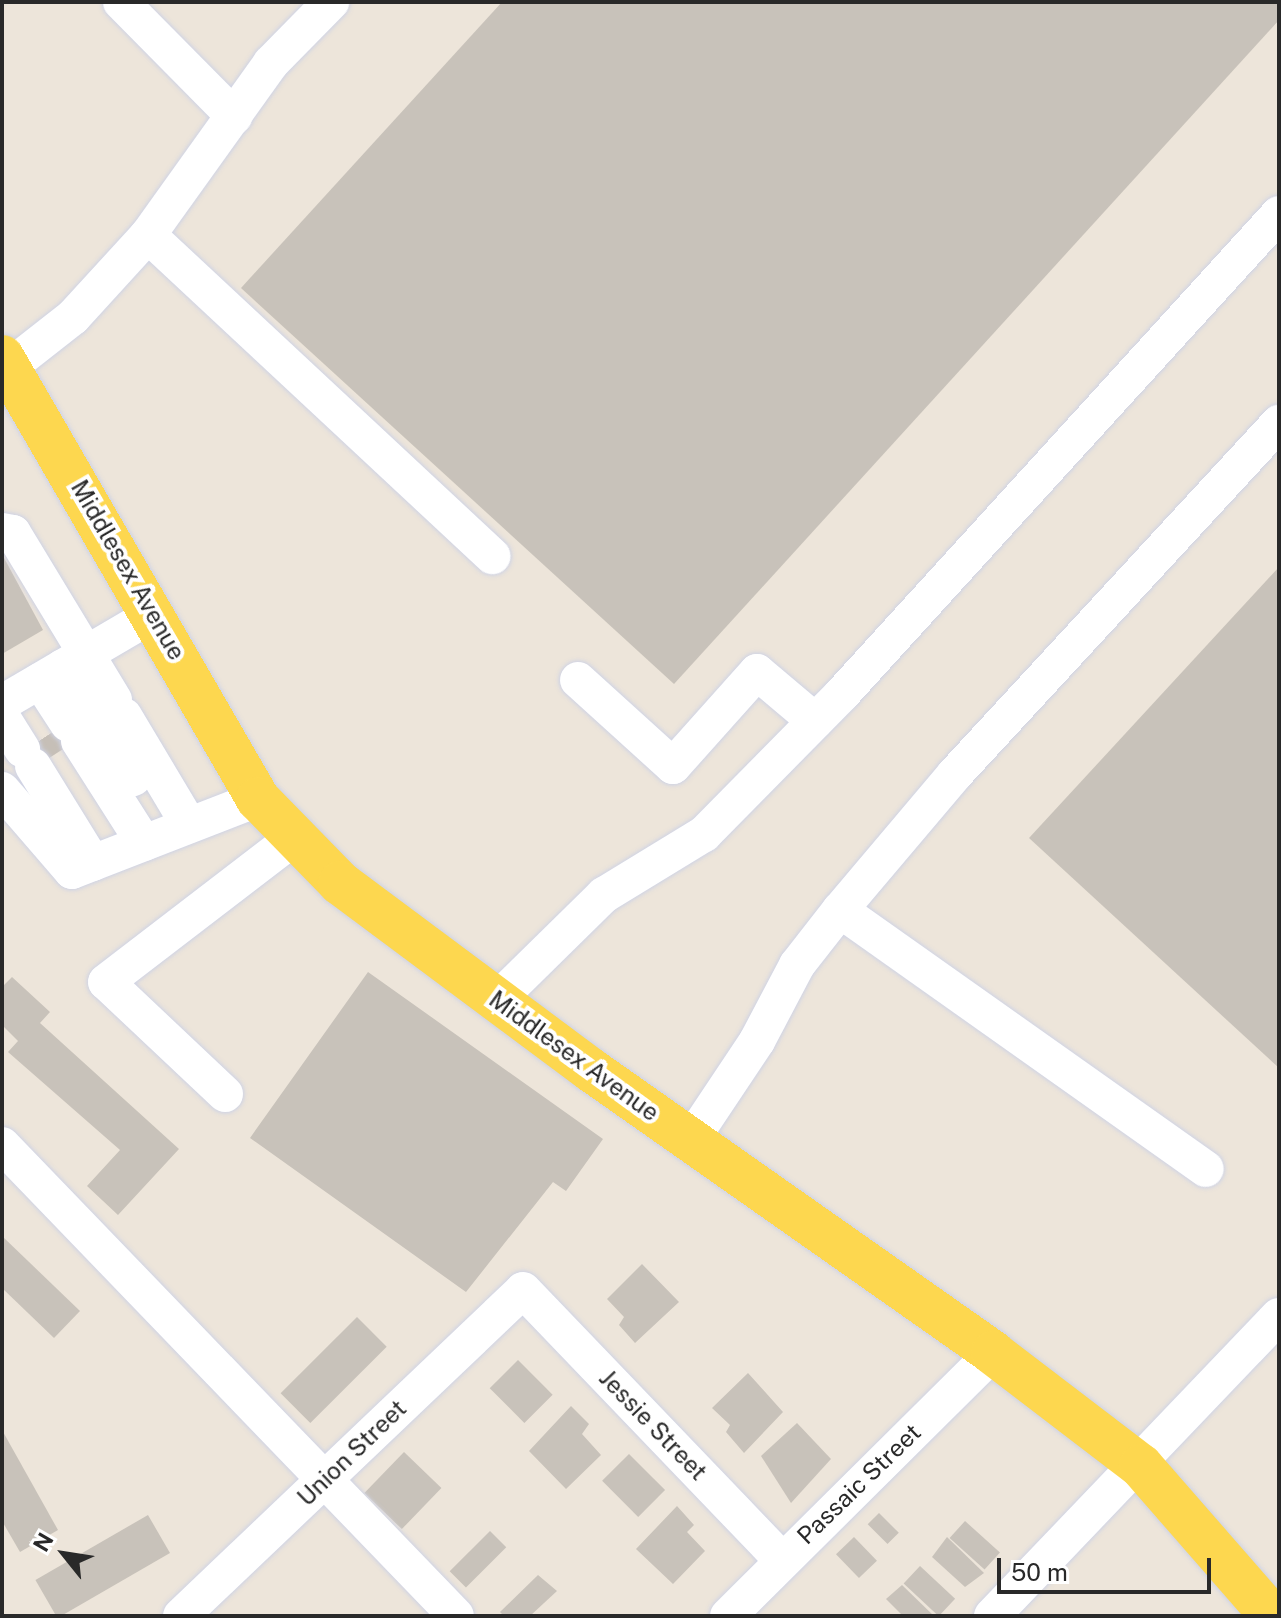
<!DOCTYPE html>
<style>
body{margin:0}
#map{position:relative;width:1281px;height:1618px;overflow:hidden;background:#ede5da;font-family:"Public Sans",sans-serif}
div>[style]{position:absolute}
.building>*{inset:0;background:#c8c2ba;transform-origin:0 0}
.minor-tunnel>*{height:36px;margin-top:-18px;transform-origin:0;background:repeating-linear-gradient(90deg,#c6bfb7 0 36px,transparent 0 54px)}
.roads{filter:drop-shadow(0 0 2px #cfd3e4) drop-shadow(0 0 2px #cfd3e4)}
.minor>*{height:36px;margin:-18px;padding:0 18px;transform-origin:18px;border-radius:18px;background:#fff}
.major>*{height:44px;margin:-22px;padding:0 22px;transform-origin:22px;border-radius:22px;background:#fdd74f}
span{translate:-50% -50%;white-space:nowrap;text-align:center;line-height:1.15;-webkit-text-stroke:8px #fff;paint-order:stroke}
.street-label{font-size:24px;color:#292929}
.frame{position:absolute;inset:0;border:4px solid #292929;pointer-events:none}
.north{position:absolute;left:24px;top:1514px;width:80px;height:80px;-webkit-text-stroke:6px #fff;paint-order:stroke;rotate:300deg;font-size:22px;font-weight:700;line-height:32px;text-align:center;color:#292929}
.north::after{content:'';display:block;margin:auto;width:28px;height:36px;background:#292929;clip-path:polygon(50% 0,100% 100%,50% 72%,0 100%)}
.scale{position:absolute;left:997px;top:1558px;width:214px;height:36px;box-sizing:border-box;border:4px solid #292929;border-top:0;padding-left:10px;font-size:24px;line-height:28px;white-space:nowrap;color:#292929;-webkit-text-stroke:6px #fff;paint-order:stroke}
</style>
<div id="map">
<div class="building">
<div style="clip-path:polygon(502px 2px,1279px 2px,1279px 20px,674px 684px,241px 288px)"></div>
<div style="clip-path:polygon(2px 554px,43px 630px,2px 654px)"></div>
<div style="clip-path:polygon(1279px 567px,1279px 1068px,1029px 838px)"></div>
<div style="clip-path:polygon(368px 972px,603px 1139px,566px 1191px,553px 1182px,466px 1292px,250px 1138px)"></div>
<div style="clip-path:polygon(12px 977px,50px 1012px,40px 1023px,179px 1149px,118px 1215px,87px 1186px,120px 1150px,8px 1052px,18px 1041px,2px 1025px,2px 987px)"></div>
<div style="clip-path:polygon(2px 1236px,80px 1311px,54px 1338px,2px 1288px)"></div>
<div style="clip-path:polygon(642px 1264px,679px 1302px,635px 1343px,619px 1325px,624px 1317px,607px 1299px)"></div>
<div style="left:357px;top:1317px;width:42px;height:108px;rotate:45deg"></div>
<div style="left:518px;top:1360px;width:49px;height:40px;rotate:45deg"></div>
<div style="clip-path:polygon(748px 1373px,783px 1412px,744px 1453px,726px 1432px,730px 1425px,712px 1408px)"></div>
<div style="clip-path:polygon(571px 1406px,589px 1424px,582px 1434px,601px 1455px,566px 1489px,529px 1451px)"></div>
<div style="clip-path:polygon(797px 1423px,831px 1459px,791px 1503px,761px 1456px)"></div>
<div style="clip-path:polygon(2px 1430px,58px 1530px,20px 1552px,2px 1521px)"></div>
<div style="left:404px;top:1452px;width:52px;height:57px;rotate:44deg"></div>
<div style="left:629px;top:1454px;width:51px;height:38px;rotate:45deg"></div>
<div style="clip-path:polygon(677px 1506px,694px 1525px,687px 1532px,705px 1551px,673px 1584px,636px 1549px)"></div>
<div style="left:879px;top:1513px;width:28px;height:16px;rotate:45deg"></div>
<div style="left:148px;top:1515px;width:44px;height:130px;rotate:60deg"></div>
<div style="left:965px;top:1521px;width:47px;height:23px;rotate:42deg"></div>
<div style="left:490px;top:1531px;width:23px;height:57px;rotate:45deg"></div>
<div style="left:854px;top:1537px;width:33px;height:25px;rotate:46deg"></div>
<div style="clip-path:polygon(947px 1537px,984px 1573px,965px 1587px,932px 1557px)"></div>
<div style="left:920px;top:1566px;width:48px;height:24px;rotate:43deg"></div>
<div style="clip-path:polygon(538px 1575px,557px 1591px,530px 1616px,504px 1616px,500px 1612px)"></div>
<div style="clip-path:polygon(902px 1585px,934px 1616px,903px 1616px,886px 1599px)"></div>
</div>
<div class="minor-tunnel">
<div style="left:48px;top:735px;width:20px;rotate:57deg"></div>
</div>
<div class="roads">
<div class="minor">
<div style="left:121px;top:2px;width:161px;rotate:45.3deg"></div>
<div style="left:148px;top:235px;width:471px;rotate:43deg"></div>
<div style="left:8px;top:368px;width:83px;rotate:-38.1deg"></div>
<div style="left:73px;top:317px;width:111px;rotate:-47.6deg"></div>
<div style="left:148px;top:235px;width:211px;rotate:-54.4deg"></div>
<div style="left:271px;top:63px;width:86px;rotate:-45.5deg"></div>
<div style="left:2px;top:531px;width:11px;rotate:10deg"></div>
<div style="left:13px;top:533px;width:195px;rotate:58.8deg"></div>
<div style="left:63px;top:667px;width:53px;rotate:58.1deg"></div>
<div style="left:578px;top:680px;width:128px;rotate:42.2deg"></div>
<div style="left:673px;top:766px;width:126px;rotate:-48.2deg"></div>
<div style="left:757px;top:672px;width:76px;rotate:40.2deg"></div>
<div style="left:40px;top:681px;width:51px;rotate:56.9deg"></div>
<div style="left:2px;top:703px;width:176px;rotate:-30.4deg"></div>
<div style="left:124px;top:716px;width:127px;rotate:59.2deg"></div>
<div style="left:2px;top:717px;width:38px;rotate:58deg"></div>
<div style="left:100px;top:727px;width:61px;rotate:57.1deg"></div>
<div style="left:79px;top:741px;width:121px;rotate:57.5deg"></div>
<div style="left:33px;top:766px;width:114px;rotate:58.3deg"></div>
<div style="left:2px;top:790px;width:107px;rotate:49.2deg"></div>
<div style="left:72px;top:871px;width:199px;rotate:-21.2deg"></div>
<div style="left:840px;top:910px;width:448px;rotate:35.3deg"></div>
<div style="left:497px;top:1000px;width:150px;rotate:-44.5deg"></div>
<div style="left:604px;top:895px;width:117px;rotate:-31.4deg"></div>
<div style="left:704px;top:834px;width:197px;rotate:-45.4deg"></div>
<div style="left:842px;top:694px;width:649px;rotate:-47.68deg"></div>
<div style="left:225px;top:1094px;width:163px;rotate:-136.7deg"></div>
<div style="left:106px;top:982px;width:238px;rotate:-37.5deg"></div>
<div style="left:691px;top:1140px;width:119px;rotate:-56.3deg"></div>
<div style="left:757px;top:1041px;width:86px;rotate:-62.2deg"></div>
<div style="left:797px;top:965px;width:70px;rotate:-52deg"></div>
<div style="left:840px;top:910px;width:178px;rotate:-49.8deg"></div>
<div style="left:955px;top:774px;width:478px;rotate:-47.3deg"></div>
<div style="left:2px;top:1145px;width:654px;rotate:46.05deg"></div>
<div style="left:181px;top:1616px;width:472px;rotate:-43.6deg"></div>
<div style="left:523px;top:1290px;width:374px;rotate:46.2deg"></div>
<div style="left:728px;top:1616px;width:373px;rotate:-44.8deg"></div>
<div style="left:992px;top:1616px;width:415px;rotate:-46.3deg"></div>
</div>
<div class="major">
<div style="left:2px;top:357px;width:511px;rotate:59.92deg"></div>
<div style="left:258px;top:799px;width:117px;rotate:45.7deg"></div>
<div style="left:340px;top:883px;width:313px;rotate:36.7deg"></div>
<div style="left:591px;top:1070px;width:492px;rotate:35.1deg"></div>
<div style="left:993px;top:1353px;width:186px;rotate:37.4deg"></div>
<div style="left:1141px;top:1466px;width:199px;rotate:48.9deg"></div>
</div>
</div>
<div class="street-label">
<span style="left:128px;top:570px;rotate:60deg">Middlesex Avenue</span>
<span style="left:574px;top:1056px;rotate:36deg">Middlesex Avenue</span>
<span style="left:653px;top:1425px;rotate:46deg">Jessie Street</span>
<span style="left:352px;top:1453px;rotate:-44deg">Union Street</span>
<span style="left:859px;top:1484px;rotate:-44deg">Passaic Street</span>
</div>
<div class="frame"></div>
<div class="north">N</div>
<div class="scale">50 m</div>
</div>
